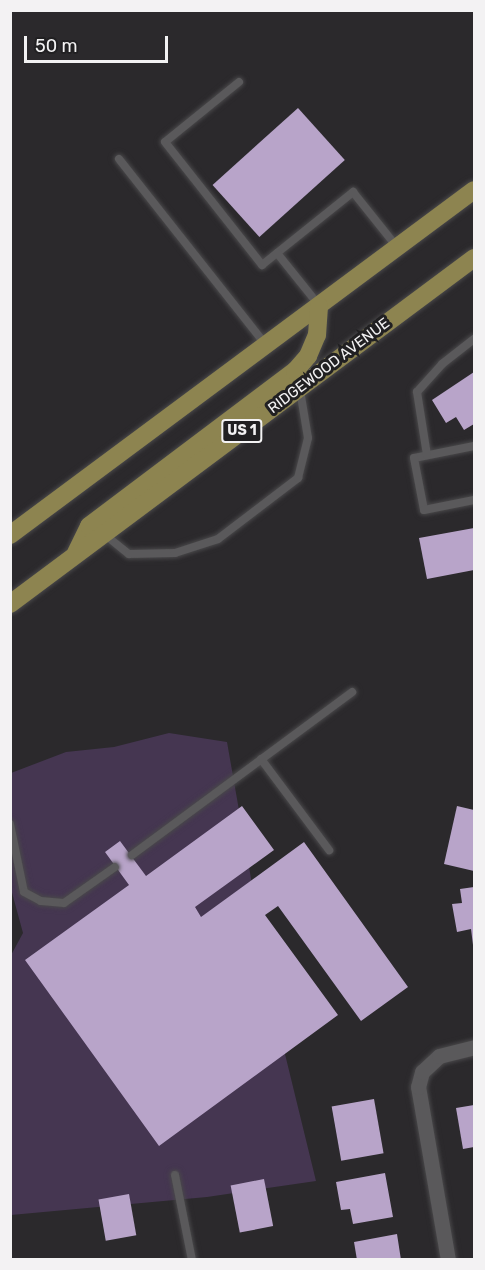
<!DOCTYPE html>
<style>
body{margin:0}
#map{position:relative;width:485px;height:1270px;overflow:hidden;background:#2b292c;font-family:Rubik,sans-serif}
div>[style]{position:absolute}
.green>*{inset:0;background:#453651}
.building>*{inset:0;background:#b8a4c9;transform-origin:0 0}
.roads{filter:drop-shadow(0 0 2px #49484a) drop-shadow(0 0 2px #49484a)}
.service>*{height:8px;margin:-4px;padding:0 4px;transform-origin:4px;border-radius:4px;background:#5a595b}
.minor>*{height:15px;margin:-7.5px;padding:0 7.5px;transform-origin:7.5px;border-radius:7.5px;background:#5a595b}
.primary>*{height:18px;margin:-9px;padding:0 9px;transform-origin:9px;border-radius:9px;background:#8d8450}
span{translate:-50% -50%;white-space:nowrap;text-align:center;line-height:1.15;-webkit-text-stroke:6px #212022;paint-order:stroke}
.shield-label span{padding:2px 4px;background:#212022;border:2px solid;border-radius:4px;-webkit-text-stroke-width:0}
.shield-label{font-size:14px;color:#f3f2f3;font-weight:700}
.street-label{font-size:15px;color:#f3f2f3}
.frame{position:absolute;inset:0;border:12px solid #f3f2f3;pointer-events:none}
.scale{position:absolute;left:24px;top:36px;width:144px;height:27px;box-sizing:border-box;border:3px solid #f3f2f3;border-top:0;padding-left:8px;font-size:18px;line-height:21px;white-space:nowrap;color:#f3f2f3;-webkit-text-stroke:4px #212022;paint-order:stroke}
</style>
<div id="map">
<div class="green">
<div style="clip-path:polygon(169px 733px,227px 742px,274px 1009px,316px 1181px,207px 1197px,11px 1215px,10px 957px,23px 933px,11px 889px,11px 773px,66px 752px,114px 747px)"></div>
</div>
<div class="building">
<div style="left:298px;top:108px;width:70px;height:115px;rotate:48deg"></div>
<div style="clip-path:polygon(474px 372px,474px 424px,464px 430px,456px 417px,446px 423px,432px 400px)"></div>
<div style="clip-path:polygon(474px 528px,474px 570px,427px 579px,419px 538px)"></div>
<div style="clip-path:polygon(242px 806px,274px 850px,195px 907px,201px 917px,304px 842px,408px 987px,361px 1021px,278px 906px,265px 915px,338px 1015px,159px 1146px,25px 960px,129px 885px,105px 852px,120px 841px,146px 876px)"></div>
<div style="clip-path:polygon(457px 806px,474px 810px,474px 871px,444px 864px)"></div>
<div style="clip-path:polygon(474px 887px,474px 945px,473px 945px,471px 929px,457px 932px,452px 904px,462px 903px,460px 889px)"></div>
<div style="left:374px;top:1099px;width:55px;height:43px;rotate:80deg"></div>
<div style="clip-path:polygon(474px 1105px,474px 1147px,463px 1149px,456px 1108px)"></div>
<div style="clip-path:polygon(385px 1173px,393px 1217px,353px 1224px,350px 1209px,341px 1210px,336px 1182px)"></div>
<div style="left:264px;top:1179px;width:48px;height:34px;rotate:79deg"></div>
<div style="left:129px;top:1194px;width:42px;height:31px;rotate:80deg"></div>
<div style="clip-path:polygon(397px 1234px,401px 1260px,357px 1260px,354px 1242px)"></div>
</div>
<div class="roads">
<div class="service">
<div style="left:239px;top:82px;width:95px;rotate:141deg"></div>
<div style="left:165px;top:142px;width:157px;rotate:51.7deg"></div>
<div style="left:262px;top:265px;width:117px;rotate:-38.7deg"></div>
<div style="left:353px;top:192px;width:70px;rotate:51.3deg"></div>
<div style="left:119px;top:159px;width:236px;rotate:51.7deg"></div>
<div style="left:277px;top:253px;width:65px;rotate:51.2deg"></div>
<div style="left:474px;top:446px;width:61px;rotate:168.7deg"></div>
<div style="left:414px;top:458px;width:53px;rotate:79.1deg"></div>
<div style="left:424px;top:510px;width:51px;rotate:-11.3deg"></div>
<div style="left:427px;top:455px;width:64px;rotate:-99deg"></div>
<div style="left:417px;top:392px;width:38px;rotate:-48deg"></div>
<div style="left:442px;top:364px;width:41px;rotate:-38deg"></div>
<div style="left:104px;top:534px;width:32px;rotate:39deg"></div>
<div style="left:129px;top:554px;width:46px;rotate:-1.2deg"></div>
<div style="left:175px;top:553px;width:45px;rotate:-18deg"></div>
<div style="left:218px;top:539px;width:101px;rotate:-37.3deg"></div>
<div style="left:298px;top:478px;width:41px;rotate:-76deg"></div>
<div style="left:308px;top:438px;width:49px;rotate:-99.5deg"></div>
<div style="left:261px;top:759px;width:114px;rotate:53.2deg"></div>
<div style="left:10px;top:824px;width:69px;rotate:78.4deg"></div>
<div style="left:24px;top:892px;width:19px;rotate:28deg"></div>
<div style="left:41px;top:901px;width:23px;rotate:5deg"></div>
<div style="left:64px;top:903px;width:62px;rotate:-35.2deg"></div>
<div style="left:132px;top:855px;width:274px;rotate:-36.5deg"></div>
<div style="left:175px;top:1175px;width:87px;rotate:78.7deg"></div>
</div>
<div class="minor">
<div style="left:448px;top:1260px;width:176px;rotate:-99.8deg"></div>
<div style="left:418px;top:1087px;width:16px;rotate:-75deg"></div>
<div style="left:422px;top:1072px;width:23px;rotate:-43deg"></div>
<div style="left:439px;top:1056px;width:36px;rotate:-14deg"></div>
</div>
<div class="primary">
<div style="left:10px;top:535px;width:578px;rotate:-36.63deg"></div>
<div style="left:76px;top:553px;width:30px;rotate:-64deg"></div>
<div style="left:89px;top:526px;width:258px;rotate:-37deg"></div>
<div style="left:295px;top:371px;width:20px;rotate:-49deg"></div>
<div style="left:308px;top:356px;width:23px;rotate:-67deg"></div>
<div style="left:317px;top:335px;width:29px;rotate:-86deg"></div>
<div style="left:10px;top:604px;width:579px;rotate:-36.71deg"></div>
</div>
</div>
<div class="shield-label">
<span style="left:242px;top:431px">US 1</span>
</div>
<div class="street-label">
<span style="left:329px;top:366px;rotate:-37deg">RIDGEWOOD AVENUE</span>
</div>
<div class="frame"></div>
<div class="scale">50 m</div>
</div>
